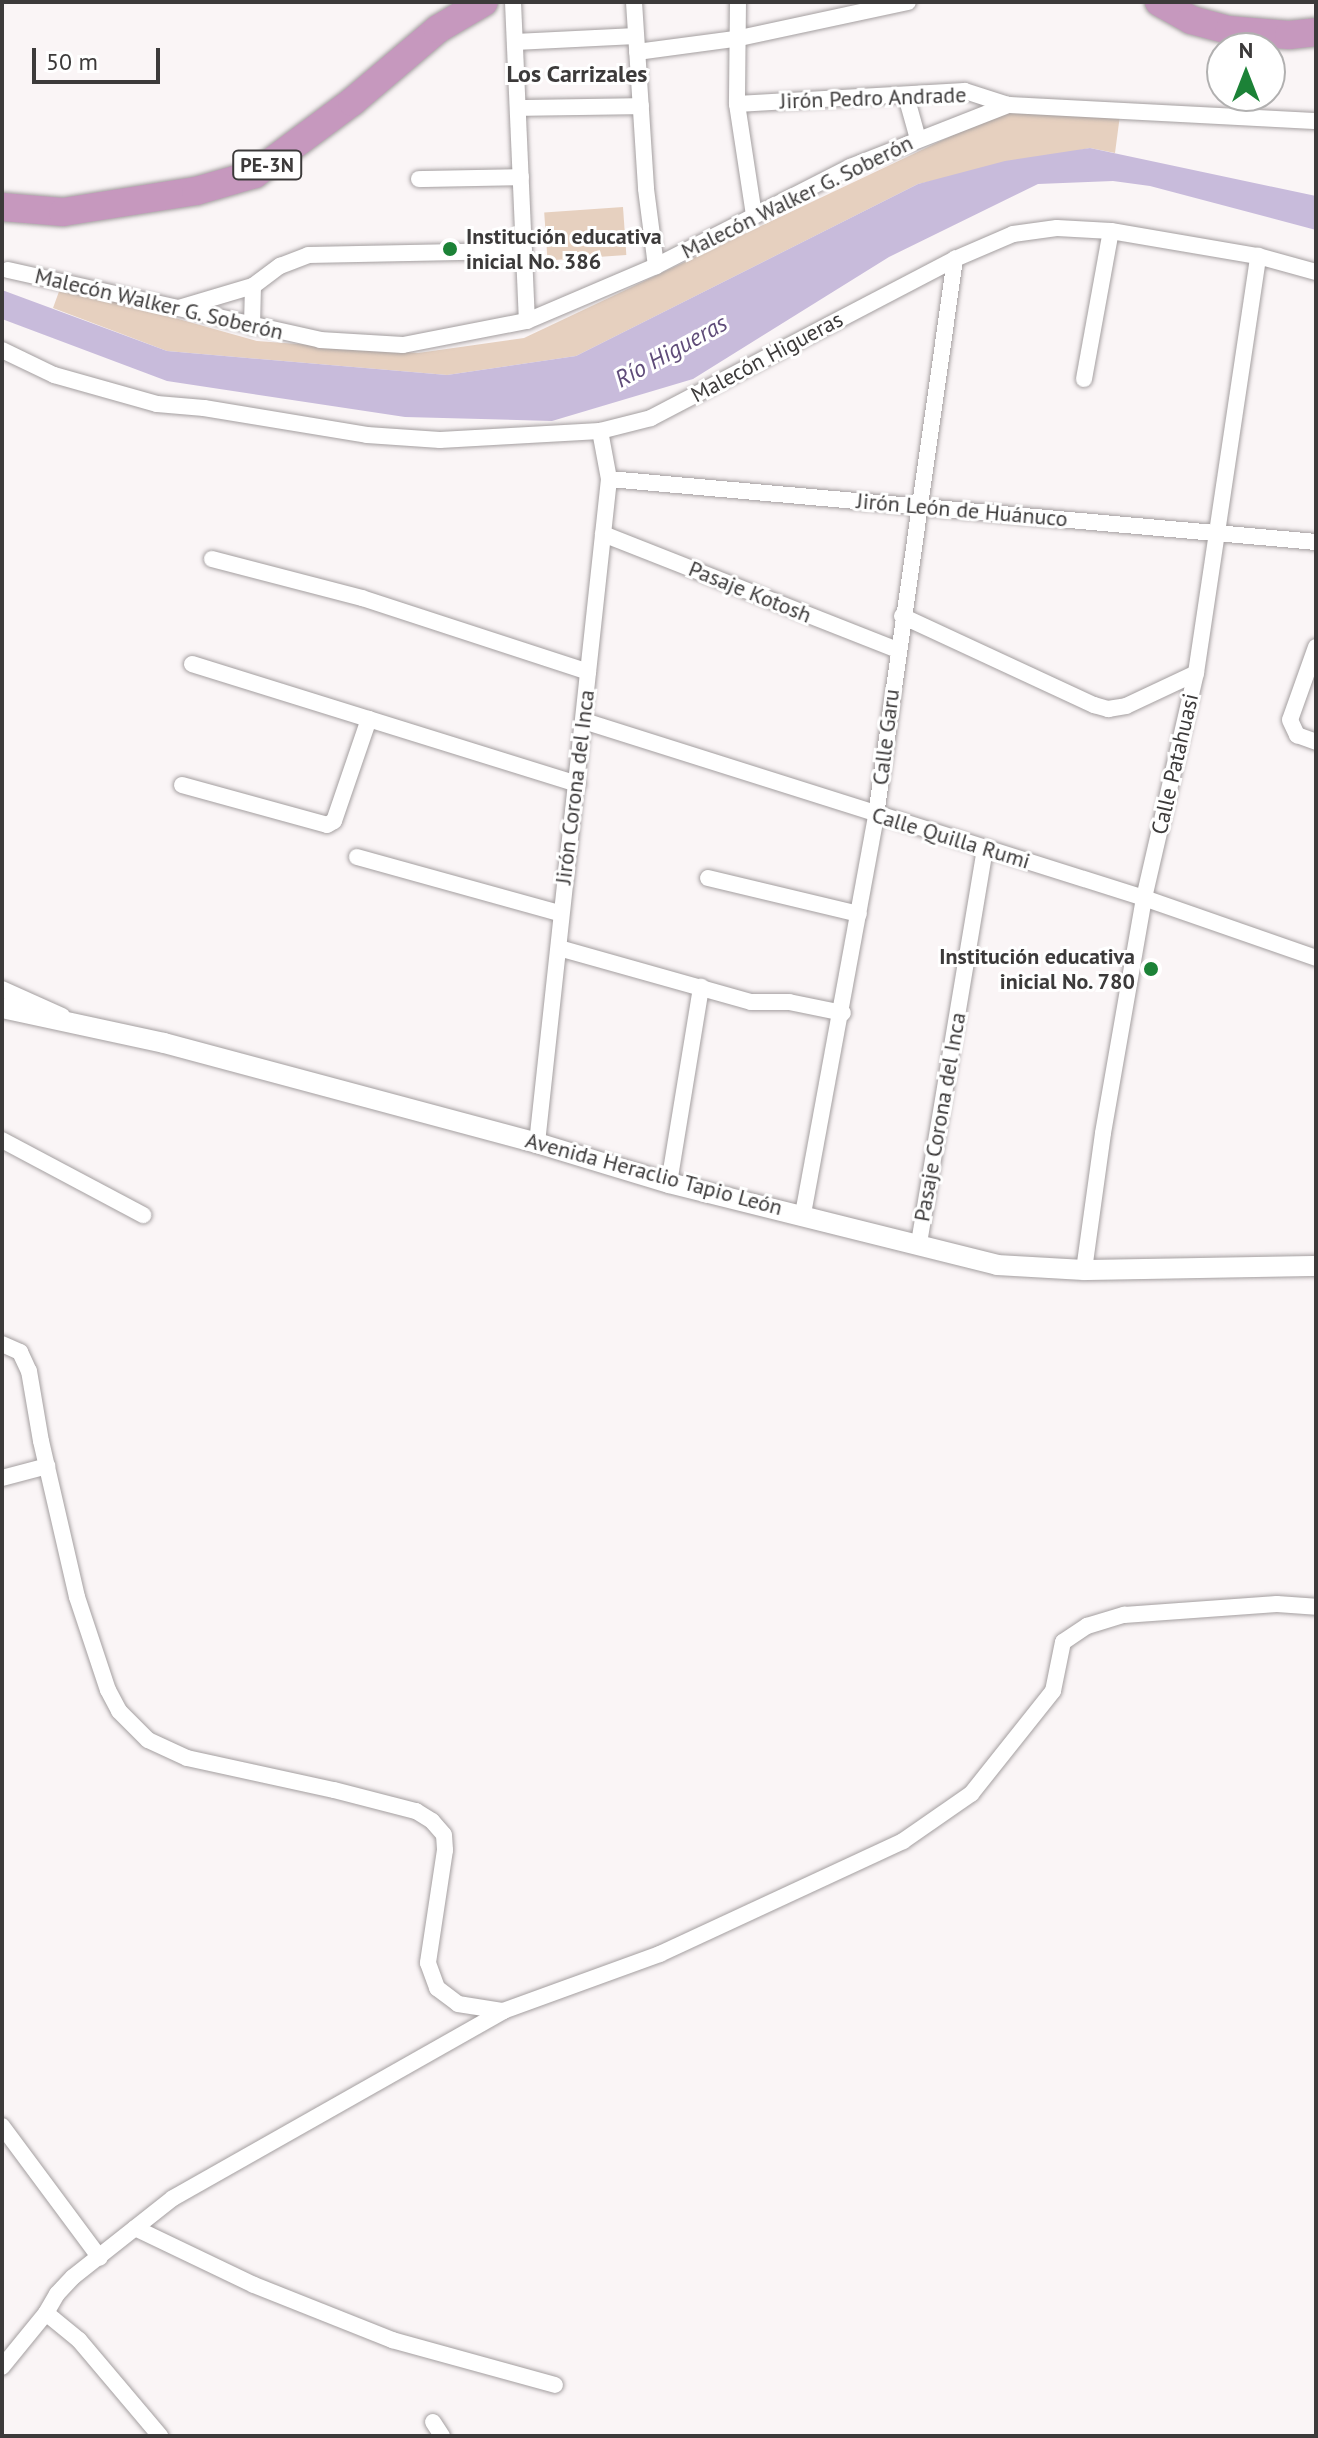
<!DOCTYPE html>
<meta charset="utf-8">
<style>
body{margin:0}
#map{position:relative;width:1318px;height:2438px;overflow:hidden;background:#faf5f6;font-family:"PT Sans",sans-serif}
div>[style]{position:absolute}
.green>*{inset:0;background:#e6d0bf;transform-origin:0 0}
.water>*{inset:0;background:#c8bbdb}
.roads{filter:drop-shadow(0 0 2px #a49fa0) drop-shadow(0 0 2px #a49fa0)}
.minor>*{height:16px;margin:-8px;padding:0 8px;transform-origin:8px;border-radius:8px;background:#fff}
.tertiary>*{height:20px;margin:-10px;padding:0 10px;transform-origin:10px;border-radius:10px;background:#fff}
.trunk>*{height:28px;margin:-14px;padding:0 14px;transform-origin:14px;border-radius:14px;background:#c698be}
.dots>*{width:22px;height:22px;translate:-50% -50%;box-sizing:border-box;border:4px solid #fff;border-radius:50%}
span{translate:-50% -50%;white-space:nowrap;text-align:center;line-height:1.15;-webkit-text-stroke:6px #fff;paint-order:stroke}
.shield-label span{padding:2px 6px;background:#fff;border:2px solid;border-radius:6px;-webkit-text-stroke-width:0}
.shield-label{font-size:20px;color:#3c3a3a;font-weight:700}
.street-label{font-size:22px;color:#3c3a3a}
.poi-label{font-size:22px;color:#3c3a3a;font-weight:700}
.left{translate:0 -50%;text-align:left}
.right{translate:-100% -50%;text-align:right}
.neighbourhood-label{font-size:24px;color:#3c3a3a;font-weight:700}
.water-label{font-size:24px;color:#5f4c79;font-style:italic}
.frame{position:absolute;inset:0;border:4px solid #3c3a3a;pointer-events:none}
.north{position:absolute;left:1206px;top:32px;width:80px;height:80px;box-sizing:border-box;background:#fff;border:2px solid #b1b0b0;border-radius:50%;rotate:0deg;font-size:22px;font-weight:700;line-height:32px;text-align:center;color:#3c3a3a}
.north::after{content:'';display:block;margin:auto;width:28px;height:36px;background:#1c8237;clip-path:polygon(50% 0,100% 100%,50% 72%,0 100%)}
.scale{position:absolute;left:32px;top:48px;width:128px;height:36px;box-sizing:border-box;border:4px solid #3c3a3a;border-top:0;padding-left:10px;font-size:24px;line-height:28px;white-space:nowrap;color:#3c3a3a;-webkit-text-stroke:6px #fff;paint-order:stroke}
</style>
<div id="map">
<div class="green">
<div style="clip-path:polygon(1002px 112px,1120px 115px,1115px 153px,1090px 148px,918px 184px,576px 356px,447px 375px,167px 351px,53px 308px,61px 286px,257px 341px,418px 353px,524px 338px)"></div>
<div style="left:623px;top:207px;width:48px;height:79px;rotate:86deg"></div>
</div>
<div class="water">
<div style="clip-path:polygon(1090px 148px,1316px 196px,1316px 230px,1150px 186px,1113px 181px,1038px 184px,889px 257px,693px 379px,552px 421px,405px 417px,167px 381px,2px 319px,2px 290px,167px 351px,447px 375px,576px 356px,918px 184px,1005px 161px)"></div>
</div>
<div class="roads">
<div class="minor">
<div style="left:513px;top:2px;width:319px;rotate:87.5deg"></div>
<div style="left:634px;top:2px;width:187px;rotate:86.3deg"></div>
<div style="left:646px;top:189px;width:78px;rotate:82.6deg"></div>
<div style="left:738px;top:2px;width:102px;rotate:90.6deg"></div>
<div style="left:737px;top:104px;width:112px;rotate:81.3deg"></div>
<div style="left:515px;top:42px;width:121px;rotate:-2.8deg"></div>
<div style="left:637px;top:52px;width:99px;rotate:-7.6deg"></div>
<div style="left:735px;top:39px;width:177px;rotate:-12.1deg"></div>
<div style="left:906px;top:96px;width:45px;rotate:74.4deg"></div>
<div style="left:737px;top:104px;width:228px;rotate:-3.3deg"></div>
<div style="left:965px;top:91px;width:45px;rotate:18deg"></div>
<div style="left:518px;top:108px;width:123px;rotate:-0.9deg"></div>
<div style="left:419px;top:179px;width:102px;rotate:-1.1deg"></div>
<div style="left:8px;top:270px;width:320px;rotate:12.6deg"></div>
<div style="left:320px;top:340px;width:83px;rotate:3.4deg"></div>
<div style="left:403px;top:345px;width:126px;rotate:-11deg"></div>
<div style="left:527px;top:321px;width:140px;rotate:-23.1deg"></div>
<div style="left:656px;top:266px;width:218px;rotate:-27deg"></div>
<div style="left:850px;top:167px;width:170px;rotate:-21.4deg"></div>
<div style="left:1008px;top:105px;width:308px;rotate:3deg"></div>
<div style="left:179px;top:308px;width:77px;rotate:-16.6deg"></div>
<div style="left:253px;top:286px;width:34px;rotate:-37deg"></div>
<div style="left:280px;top:266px;width:30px;rotate:-21deg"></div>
<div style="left:308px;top:255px;width:216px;rotate:-1.1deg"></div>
<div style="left:252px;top:326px;width:40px;rotate:-88.6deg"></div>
<div style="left:2px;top:350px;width:58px;rotate:25.7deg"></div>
<div style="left:54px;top:375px;width:107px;rotate:15.7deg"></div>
<div style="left:157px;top:404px;width:47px;rotate:4.9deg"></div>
<div style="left:204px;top:408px;width:165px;rotate:9.4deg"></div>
<div style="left:367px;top:435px;width:73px;rotate:3.9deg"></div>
<div style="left:440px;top:440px;width:160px;rotate:-3.2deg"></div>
<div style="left:600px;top:431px;width:53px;rotate:-14.3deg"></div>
<div style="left:651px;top:418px;width:343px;rotate:-27.6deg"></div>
<div style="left:955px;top:259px;width:63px;rotate:-23.3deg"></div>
<div style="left:1013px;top:234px;width:44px;rotate:-7.8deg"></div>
<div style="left:1057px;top:228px;width:54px;rotate:3.2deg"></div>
<div style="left:1111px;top:231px;width:149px;rotate:9.7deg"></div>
<div style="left:1258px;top:256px;width:60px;rotate:15.4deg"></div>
<div style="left:1084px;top:379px;width:150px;rotate:-79.7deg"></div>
<div style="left:609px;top:479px;width:710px;rotate:5.09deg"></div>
<div style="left:603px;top:534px;width:317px;rotate:21.5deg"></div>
<div style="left:212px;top:559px;width:155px;rotate:14.6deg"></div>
<div style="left:362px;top:598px;width:238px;rotate:18.1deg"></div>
<div style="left:902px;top:616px;width:212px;rotate:24.9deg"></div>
<div style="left:1094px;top:705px;width:15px;rotate:16deg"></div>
<div style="left:1108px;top:709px;width:18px;rotate:-9deg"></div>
<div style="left:1126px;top:706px;width:77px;rotate:-25.2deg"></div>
<div style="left:1316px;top:647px;width:77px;rotate:109.6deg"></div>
<div style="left:1290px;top:720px;width:17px;rotate:65deg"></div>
<div style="left:1297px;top:735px;width:20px;rotate:20deg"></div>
<div style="left:192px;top:664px;width:404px;rotate:17.3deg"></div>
<div style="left:584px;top:721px;width:587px;rotate:17.54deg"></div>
<div style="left:1144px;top:898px;width:182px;rotate:19.2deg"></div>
<div style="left:182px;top:785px;width:150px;rotate:15.4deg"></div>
<div style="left:327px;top:825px;width:8px;rotate:-30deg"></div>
<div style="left:334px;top:821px;width:108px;rotate:-71.1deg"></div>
<div style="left:357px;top:857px;width:210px;rotate:15.5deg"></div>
<div style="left:708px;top:878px;width:155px;rotate:13.4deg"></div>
<div style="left:559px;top:948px;width:199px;rotate:15.7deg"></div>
<div style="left:751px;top:1002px;width:38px"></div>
<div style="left:789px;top:1002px;width:55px;rotate:11.5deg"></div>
<div style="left:2px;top:989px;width:66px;rotate:24.2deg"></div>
<div style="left:2px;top:1140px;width:160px;rotate:28deg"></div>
<div style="left:537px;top:1143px;width:668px;rotate:-83.81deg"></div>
<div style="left:609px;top:479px;width:49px;rotate:-100.6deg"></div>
<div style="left:669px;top:1183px;width:199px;rotate:-80.7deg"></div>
<div style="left:803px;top:1214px;width:406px;rotate:-79.6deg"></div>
<div style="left:876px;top:815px;width:562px;rotate:-81.91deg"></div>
<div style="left:919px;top:1243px;width:399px;rotate:-80.5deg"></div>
<div style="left:1084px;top:1270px;width:138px;rotate:-82.1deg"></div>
<div style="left:1103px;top:1133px;width:239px;rotate:-80.1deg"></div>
<div style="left:1144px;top:898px;width:231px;rotate:-77deg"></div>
<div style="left:1196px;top:673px;width:422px;rotate:-81.5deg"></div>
<div style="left:2px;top:1344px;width:20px;rotate:24deg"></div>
<div style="left:20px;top:1352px;width:21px;rotate:65deg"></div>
<div style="left:29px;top:1371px;width:71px;rotate:80.3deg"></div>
<div style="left:41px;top:1441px;width:160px;rotate:77deg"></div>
<div style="left:77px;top:1597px;width:98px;rotate:71.6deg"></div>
<div style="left:108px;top:1690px;width:24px;rotate:62deg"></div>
<div style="left:119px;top:1711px;width:41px;rotate:45deg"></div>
<div style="left:148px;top:1740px;width:43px;rotate:24.8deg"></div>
<div style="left:187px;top:1758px;width:150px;rotate:12.3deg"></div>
<div style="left:334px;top:1790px;width:85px;rotate:14.4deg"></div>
<div style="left:416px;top:1811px;width:19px;rotate:32deg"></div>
<div style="left:432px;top:1821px;width:18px;rotate:49deg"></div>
<div style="left:444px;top:1835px;width:15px;rotate:86deg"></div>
<div style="left:445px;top:1850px;width:114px;rotate:98.6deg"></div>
<div style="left:428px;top:1963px;width:27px;rotate:70deg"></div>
<div style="left:437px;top:1988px;width:26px;rotate:37deg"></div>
<div style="left:458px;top:2004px;width:46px;rotate:8.8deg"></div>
<div style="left:503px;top:2011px;width:167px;rotate:-20deg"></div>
<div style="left:660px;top:1954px;width:268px;rotate:-24.9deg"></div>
<div style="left:903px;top:1841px;width:83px;rotate:-34.7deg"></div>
<div style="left:971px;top:1794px;width:132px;rotate:-51.5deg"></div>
<div style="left:1053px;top:1691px;width:50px;rotate:-78.5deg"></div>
<div style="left:1063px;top:1642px;width:29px;rotate:-34deg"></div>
<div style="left:1087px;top:1626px;width:39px;rotate:-17deg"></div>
<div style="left:1124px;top:1615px;width:153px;rotate:-4.1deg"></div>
<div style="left:1277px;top:1604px;width:39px;rotate:4deg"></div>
<div style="left:2px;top:1478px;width:47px;rotate:-14.9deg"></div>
<div style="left:2px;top:2126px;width:164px;rotate:53.4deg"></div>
<div style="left:135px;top:2228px;width:132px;rotate:25.6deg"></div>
<div style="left:254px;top:2285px;width:149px;rotate:21.7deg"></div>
<div style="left:392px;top:2340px;width:169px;rotate:15.4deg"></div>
<div style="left:46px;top:2313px;width:22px;rotate:-60deg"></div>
<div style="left:57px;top:2294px;width:23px;rotate:-47deg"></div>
<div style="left:73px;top:2277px;width:127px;rotate:-38.3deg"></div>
<div style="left:173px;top:2198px;width:379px;rotate:-29.5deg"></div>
<div style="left:2px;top:2367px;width:70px;rotate:-50.8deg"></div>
<div style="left:46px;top:2313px;width:43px;rotate:39.3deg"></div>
<div style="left:79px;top:2340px;width:126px;rotate:49.8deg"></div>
<div style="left:433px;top:2422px;width:17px;rotate:57deg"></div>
</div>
<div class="tertiary">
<div style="left:2px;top:1008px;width:166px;rotate:12.2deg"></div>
<div style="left:164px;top:1043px;width:386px;rotate:15deg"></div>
<div style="left:537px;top:1143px;width:138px;rotate:16.9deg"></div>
<div style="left:669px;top:1183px;width:338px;rotate:14deg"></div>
<div style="left:997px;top:1265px;width:87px;rotate:3.3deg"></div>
<div style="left:1084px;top:1270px;width:232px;rotate:-1deg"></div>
</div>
<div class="trunk">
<div style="left:1159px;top:2px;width:37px;rotate:29deg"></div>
<div style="left:1191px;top:20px;width:39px;rotate:15deg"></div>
<div style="left:1229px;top:30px;width:60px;rotate:4.8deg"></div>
<div style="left:1289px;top:35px;width:27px;rotate:-6deg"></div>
<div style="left:2px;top:207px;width:61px;rotate:4.7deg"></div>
<div style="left:63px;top:212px;width:135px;rotate:-9deg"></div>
<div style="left:196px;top:191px;width:61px;rotate:-16.1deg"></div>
<div style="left:255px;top:174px;width:121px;rotate:-36.6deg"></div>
<div style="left:352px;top:102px;width:113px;rotate:-40.3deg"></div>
<div style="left:438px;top:29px;width:53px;rotate:-30.4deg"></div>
</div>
</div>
<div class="dots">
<div style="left:450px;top:249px;background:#1c8237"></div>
<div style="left:1151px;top:969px;background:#1c8237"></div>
</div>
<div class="shield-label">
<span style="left:267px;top:165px">PE-3N</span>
</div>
<div class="street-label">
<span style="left:873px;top:98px;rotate:-2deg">Jirón Pedro Andrade</span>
<span style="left:797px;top:197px;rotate:-26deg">Malecón Walker G. Soberón</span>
<span style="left:159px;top:304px;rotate:13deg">Malecón Walker G. Soberón</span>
<span style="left:767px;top:357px;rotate:-28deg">Malecón Higueras</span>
<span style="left:962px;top:510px;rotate:5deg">Jirón León de Huánuco</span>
<span style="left:750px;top:592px;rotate:22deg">Pasaje Kotosh</span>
<span style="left:886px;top:737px;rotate:-83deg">Calle Garu</span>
<span style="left:1175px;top:764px;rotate:-77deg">Calle Patahuasi</span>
<span style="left:575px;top:787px;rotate:-83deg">Jirón Corona del Inca</span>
<span style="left:951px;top:838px;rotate:17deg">Calle Quilla Rumi</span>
<span style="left:940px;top:1117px;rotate:-80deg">Pasaje Corona del Inca</span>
<span style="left:654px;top:1174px;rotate:15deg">Avenida Heraclio Tapio León</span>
</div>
<div class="poi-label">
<span class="left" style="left:466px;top:249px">Institución educativa<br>inicial No. 386</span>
<span class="right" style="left:1135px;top:969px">Institución educativa<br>inicial No. 780</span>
</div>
<div class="neighbourhood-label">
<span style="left:577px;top:74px">Los Carrizales</span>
</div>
<div class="water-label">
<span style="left:671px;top:351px;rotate:-29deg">Río Higueras</span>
</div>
<div class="frame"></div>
<div class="north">N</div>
<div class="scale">50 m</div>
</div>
